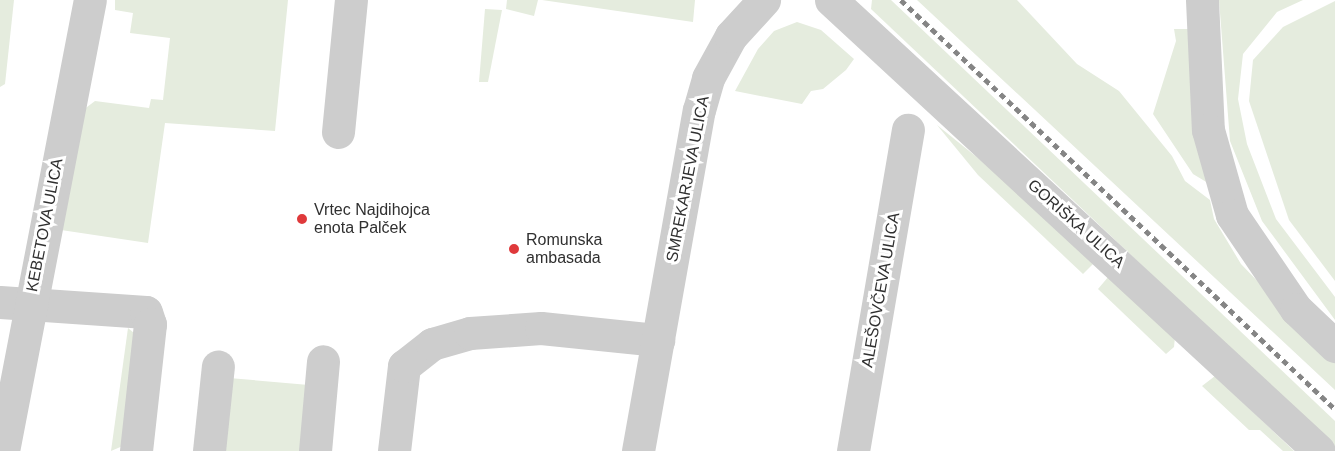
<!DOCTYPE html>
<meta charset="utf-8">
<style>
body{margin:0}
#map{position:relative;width:1335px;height:451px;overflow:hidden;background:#fff;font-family:Arial,sans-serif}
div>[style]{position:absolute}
.green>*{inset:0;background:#e5ecde;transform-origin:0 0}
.minor>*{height:33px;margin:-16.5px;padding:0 16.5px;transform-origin:16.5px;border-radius:16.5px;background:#cdcdcd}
.rail>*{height:4.5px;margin-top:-2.25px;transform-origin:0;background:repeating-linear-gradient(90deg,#858585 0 6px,transparent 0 10.5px)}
.dots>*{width:16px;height:16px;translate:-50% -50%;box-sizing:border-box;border:3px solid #fff;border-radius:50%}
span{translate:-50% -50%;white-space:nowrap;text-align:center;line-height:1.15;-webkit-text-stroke:6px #fff;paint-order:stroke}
.street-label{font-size:16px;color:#303030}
.poi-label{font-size:16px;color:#303030}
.left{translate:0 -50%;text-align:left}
</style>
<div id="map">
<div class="green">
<div style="clip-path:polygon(0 0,14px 0,5px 84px,0 87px)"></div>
<div style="clip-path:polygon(115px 0,288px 0,275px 131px,165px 123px,148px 243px,61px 230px,83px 110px,95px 101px,149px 108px,151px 99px,163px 100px,170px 38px,130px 33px,133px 13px,115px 10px)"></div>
<div style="clip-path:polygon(507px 0,538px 0,534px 16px,506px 9px)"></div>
<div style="clip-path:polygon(542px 0,695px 0,693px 22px)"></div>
<div style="clip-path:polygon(872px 0,891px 0,1335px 421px,1335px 448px,871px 9px)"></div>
<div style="clip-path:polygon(917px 0,1017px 0,1077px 64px,1119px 91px,1172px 156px,1185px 181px,1210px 200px,1214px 219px,1241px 264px,1335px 362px,1335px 390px)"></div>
<div style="clip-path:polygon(1219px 0,1303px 0,1277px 12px,1243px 54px,1238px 99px,1247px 144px,1276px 219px,1335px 297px,1335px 320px,1262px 221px,1230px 141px)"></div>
<div style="clip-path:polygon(1335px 1px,1335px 281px,1289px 220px,1249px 101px,1253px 60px,1283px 27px)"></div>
<div style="clip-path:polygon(485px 9px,502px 10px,488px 82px,479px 82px)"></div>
<div style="clip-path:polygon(797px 22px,821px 30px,854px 59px,846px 70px,823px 89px,811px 91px,802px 104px,735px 91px,758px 49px,774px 31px)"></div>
<div style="clip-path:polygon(1174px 29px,1189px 29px,1208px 183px,1193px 174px,1153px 114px,1176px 41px)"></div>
<div style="clip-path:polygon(937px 125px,994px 171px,1095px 262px,1083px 274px,978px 175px)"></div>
<div style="clip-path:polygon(1109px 276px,1175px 337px,1174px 347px,1166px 354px,1098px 289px)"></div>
<div style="clip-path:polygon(128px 328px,134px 333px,125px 445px,111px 451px)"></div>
<div style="clip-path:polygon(1215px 376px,1294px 451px,1283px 451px,1260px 430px,1249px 430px,1202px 386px)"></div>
<div style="left:229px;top:378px;width:83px;height:73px;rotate:5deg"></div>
</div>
<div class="minor">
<div style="left:831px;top:0;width:664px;rotate:42.74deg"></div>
<div style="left:1202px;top:0;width:130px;rotate:87.4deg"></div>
<div style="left:1208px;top:130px;width:88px;rotate:74.2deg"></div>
<div style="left:1232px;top:215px;width:114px;rotate:55.8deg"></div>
<div style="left:1296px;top:309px;width:54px;rotate:43.5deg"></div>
<div style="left:338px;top:132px;width:133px;rotate:-84.4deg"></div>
<div style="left:0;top:302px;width:146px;rotate:3.9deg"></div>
<div style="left:146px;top:312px;width:13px;rotate:72deg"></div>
<div style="left:150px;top:324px;width:128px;rotate:96.3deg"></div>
<div style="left:3px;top:451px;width:459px;rotate:-79.1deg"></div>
<div style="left:209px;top:451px;width:85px;rotate:-84deg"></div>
<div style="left:315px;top:451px;width:90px;rotate:-84.9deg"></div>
<div style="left:394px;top:451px;width:86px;rotate:-83.3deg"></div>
<div style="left:404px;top:366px;width:36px;rotate:-38deg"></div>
<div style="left:432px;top:344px;width:40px;rotate:-16deg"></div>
<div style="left:470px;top:333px;width:71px;rotate:-4deg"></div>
<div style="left:541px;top:328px;width:118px;rotate:5.9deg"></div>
<div style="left:638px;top:451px;width:346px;rotate:-79.9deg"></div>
<div style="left:699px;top:110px;width:33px;rotate:-74deg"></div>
<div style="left:708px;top:78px;width:48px;rotate:-61.3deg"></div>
<div style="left:731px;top:36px;width:49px;rotate:-47.5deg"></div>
<div style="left:853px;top:451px;width:326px;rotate:-80.3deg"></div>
</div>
<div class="rail">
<div style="left:901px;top:0;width:596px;rotate:43.3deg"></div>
</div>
<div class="dots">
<div style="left:302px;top:219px;background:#df393b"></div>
<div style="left:514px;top:249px;background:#df393b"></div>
</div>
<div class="street-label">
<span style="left:688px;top:179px;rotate:-79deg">SMREKARJEVA ULICA</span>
<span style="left:1076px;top:224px;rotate:42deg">GORIŠKA ULICA</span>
<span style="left:45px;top:225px;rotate:-79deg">KEBETOVA ULICA</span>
<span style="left:881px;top:290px;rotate:-80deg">ALEŠOVČEVA ULICA</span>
</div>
<div class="poi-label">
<span class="left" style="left:314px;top:219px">Vrtec Najdihojca<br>enota Palček</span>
<span class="left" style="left:526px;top:249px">Romunska<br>ambasada</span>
</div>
</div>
